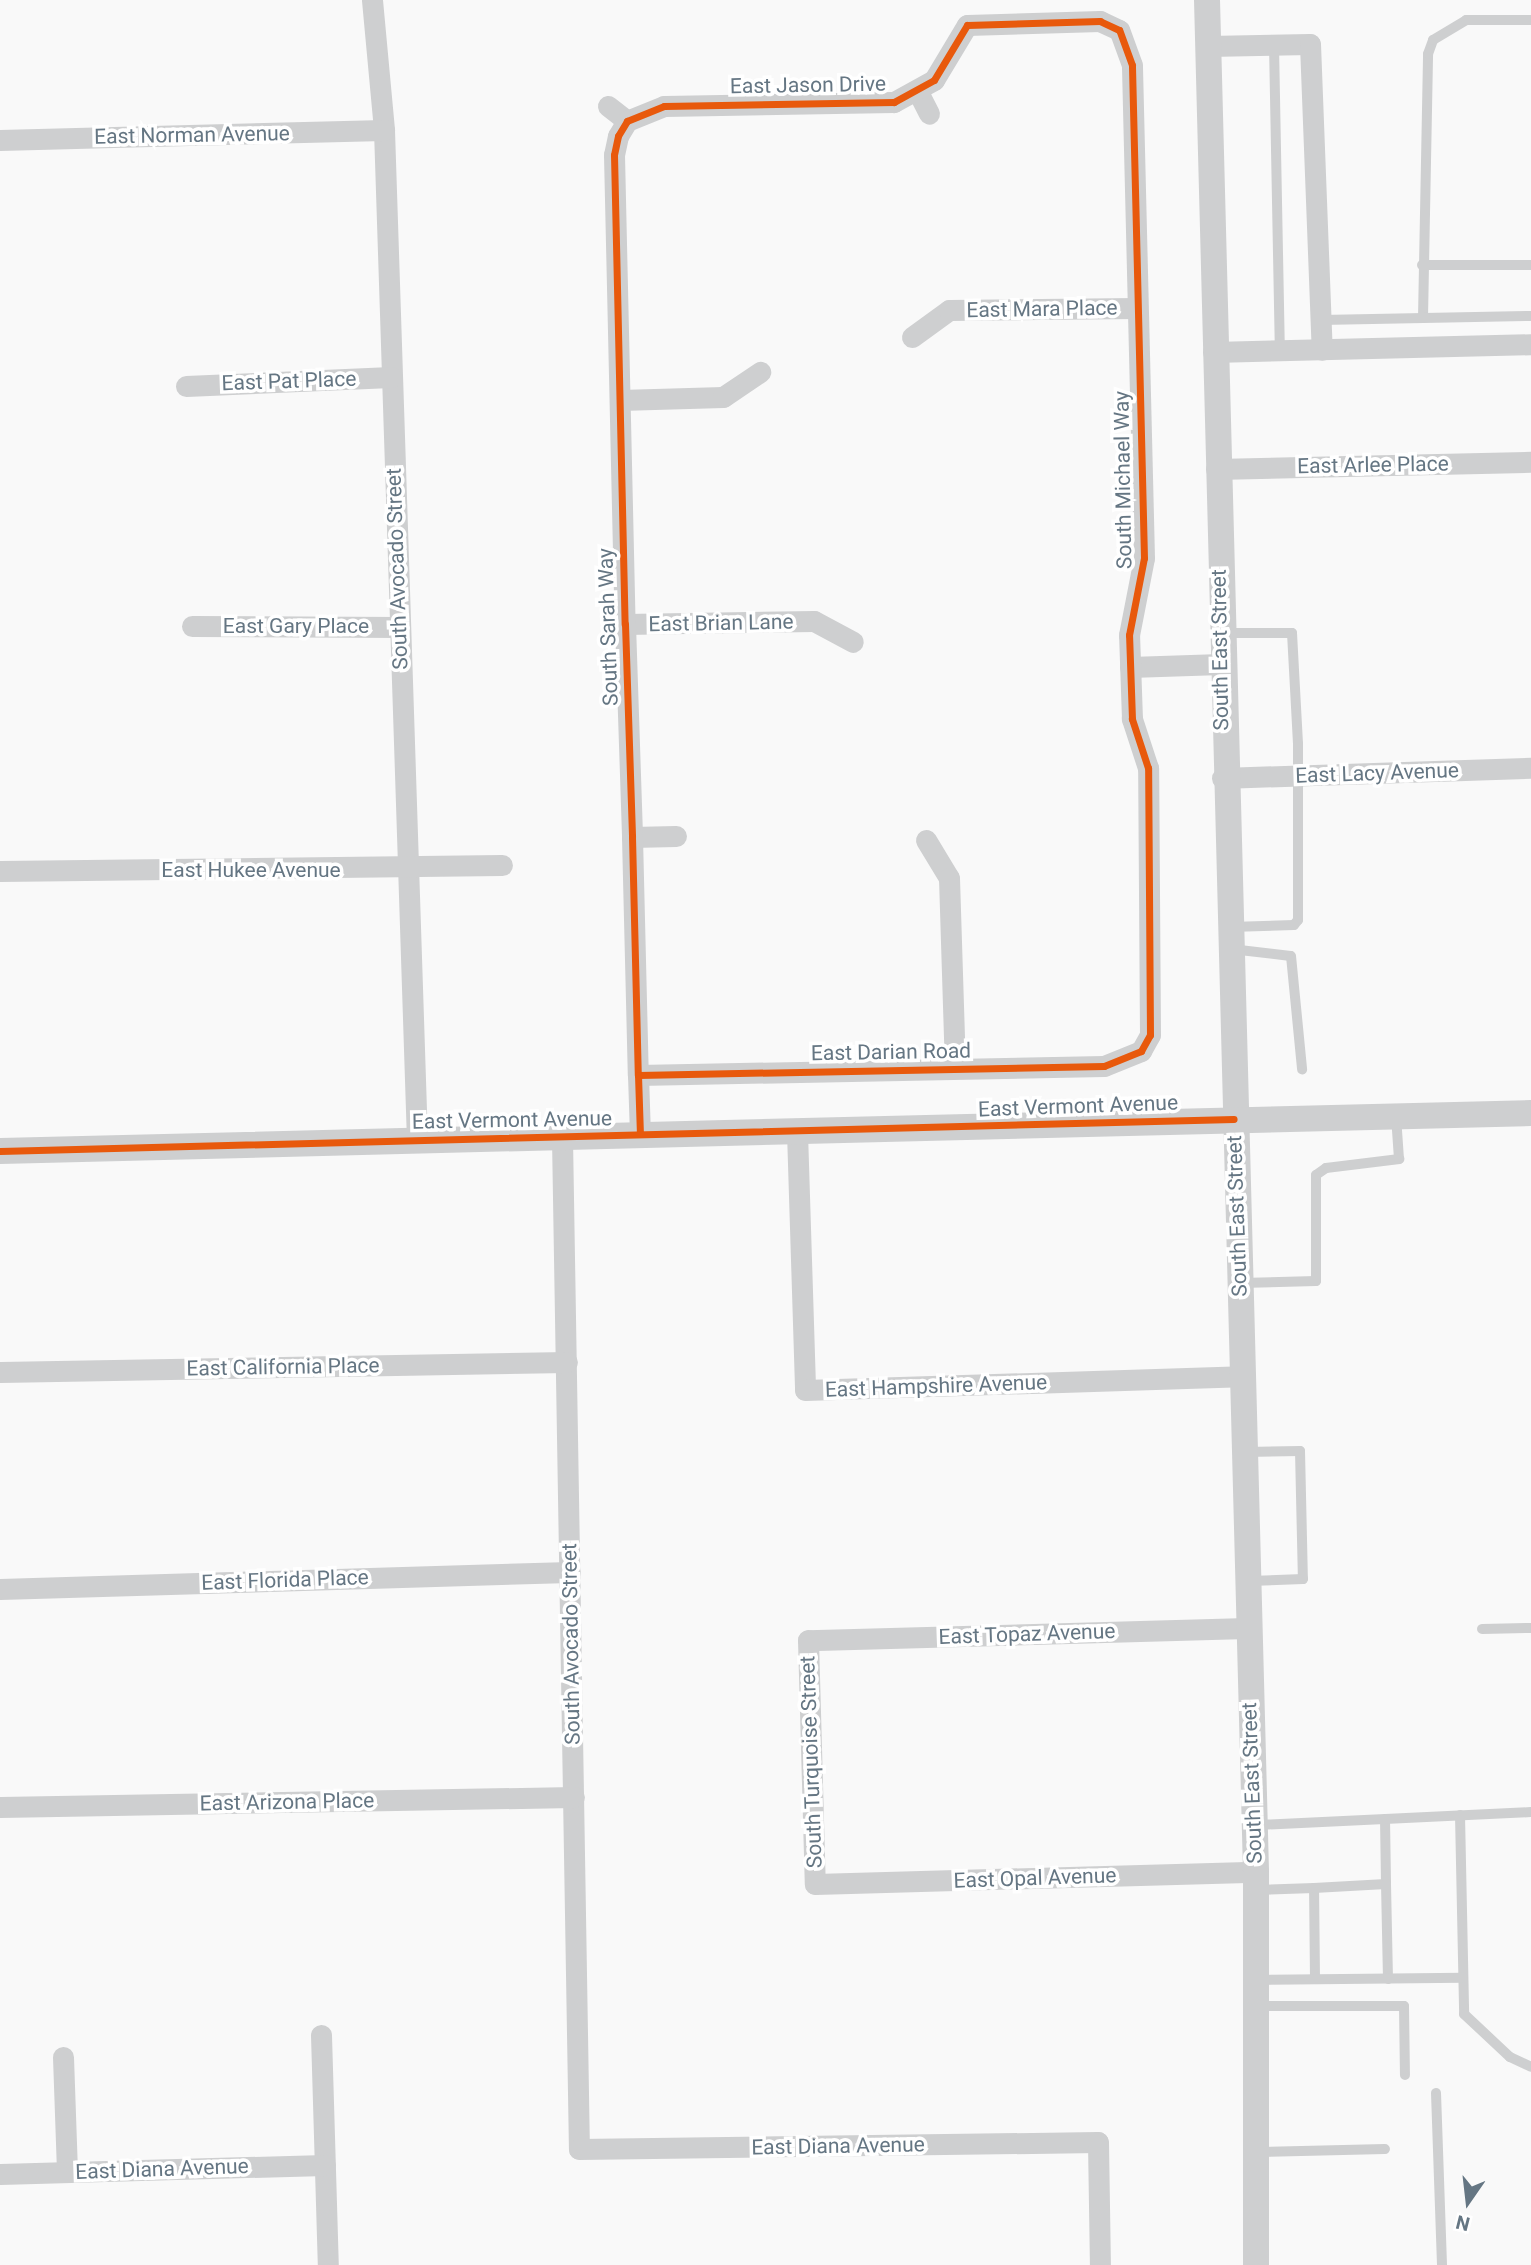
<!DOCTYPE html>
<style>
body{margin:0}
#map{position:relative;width:1531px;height:2265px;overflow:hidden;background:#f9f9f9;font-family:Roboto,sans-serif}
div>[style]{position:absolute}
.service>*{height:10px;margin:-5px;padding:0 5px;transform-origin:5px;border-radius:5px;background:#cecfd0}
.minor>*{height:21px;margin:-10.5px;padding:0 10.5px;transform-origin:10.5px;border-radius:10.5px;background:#cecfd0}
.tertiary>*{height:26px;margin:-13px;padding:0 13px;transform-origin:13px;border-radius:13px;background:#cecfd0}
.cycleway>*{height:7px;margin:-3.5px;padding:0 3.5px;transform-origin:3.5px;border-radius:3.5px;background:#e8590c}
span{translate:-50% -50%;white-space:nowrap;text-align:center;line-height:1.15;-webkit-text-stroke:7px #fff;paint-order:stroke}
.street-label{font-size:21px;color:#657683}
.north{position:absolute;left:1433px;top:2167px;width:70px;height:70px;-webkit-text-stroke:5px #fff;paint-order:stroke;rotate:194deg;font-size:19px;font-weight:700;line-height:28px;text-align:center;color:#657683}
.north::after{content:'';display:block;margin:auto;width:24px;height:32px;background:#657683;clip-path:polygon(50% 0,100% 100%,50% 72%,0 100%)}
</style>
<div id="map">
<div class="service">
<div style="left:1274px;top:45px;width:306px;rotate:88.9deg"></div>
<div style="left:1422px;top:265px;width:109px"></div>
<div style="left:1423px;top:318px;width:264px;rotate:-88.9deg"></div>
<div style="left:1428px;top:54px;width:15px;rotate:-70deg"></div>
<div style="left:1433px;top:40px;width:39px;rotate:-31deg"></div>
<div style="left:1466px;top:20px;width:65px"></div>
<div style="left:1321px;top:320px;width:210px;rotate:-1.1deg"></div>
<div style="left:1224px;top:633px;width:68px"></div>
<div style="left:1292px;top:633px;width:111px;rotate:86.9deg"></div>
<div style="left:1298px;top:744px;width:176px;rotate:90deg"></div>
<div style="left:1298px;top:920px;width:6px;rotate:129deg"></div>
<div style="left:1294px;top:925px;width:64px;rotate:178.2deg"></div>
<div style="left:1231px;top:949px;width:60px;rotate:6.7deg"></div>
<div style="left:1291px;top:956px;width:114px;rotate:84.4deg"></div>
<div style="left:1240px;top:1283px;width:76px;rotate:-1.5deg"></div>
<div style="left:1316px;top:1281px;width:106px;rotate:-90deg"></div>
<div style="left:1316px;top:1175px;width:12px;rotate:-35deg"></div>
<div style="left:1326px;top:1168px;width:74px;rotate:-7deg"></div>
<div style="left:1399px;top:1159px;width:43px;rotate:-94deg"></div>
<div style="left:1246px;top:1452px;width:54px;rotate:-1.1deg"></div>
<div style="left:1300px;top:1451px;width:128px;rotate:88.7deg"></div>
<div style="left:1303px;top:1579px;width:54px;rotate:177.9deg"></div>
<div style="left:1482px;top:1629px;width:49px;rotate:-1.2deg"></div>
<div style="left:1460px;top:1815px;width:199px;rotate:88.8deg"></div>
<div style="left:1464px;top:2014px;width:63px;rotate:43.1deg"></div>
<div style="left:1510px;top:2057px;width:23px;rotate:25deg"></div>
<div style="left:1385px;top:1819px;width:65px;rotate:89.1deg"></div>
<div style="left:1257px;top:1825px;width:274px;rotate:-2.7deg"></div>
<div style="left:1257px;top:1890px;width:57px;rotate:-2deg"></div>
<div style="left:1315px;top:1979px;width:91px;rotate:-90.6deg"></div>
<div style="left:1314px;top:1888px;width:72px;rotate:-3.2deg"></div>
<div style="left:1386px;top:1884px;width:95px;rotate:88.8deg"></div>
<div style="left:1256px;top:1980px;width:207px;rotate:-0.6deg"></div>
<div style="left:1256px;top:2006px;width:148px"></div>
<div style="left:1404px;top:2006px;width:69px;rotate:89.2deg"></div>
<div style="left:1436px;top:2093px;width:172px;rotate:88deg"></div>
<div style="left:1256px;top:2152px;width:129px;rotate:-1.3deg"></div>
</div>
<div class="minor">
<div style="left:372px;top:0;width:131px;rotate:84.7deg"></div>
<div style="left:384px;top:130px;width:1010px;rotate:88.13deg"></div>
<div style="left:1208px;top:46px;width:102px;rotate:-1.1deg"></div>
<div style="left:1310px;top:44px;width:306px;rotate:87.8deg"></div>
<div style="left:919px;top:94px;width:22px;rotate:63deg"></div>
<div style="left:608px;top:106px;width:24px;rotate:38deg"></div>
<div style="left:0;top:140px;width:384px;rotate:-1.5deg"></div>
<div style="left:912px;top:337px;width:46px;rotate:-36.1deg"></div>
<div style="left:949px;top:310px;width:188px;rotate:-0.6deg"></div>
<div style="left:1213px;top:352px;width:318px;rotate:-1.4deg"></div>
<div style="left:186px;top:386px;width:205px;rotate:-2.5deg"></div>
<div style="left:620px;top:400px;width:103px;rotate:-1.7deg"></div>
<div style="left:723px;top:397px;width:45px;rotate:-34deg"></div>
<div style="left:1216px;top:469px;width:315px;rotate:-1.3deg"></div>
<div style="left:625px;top:624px;width:189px;rotate:-0.9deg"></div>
<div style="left:814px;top:621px;width:44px;rotate:28.3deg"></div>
<div style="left:192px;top:626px;width:207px;rotate:0.3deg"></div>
<div style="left:1130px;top:667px;width:91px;rotate:-1.9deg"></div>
<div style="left:1222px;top:778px;width:309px;rotate:-1.9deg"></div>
<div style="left:632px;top:837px;width:44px;rotate:-1.3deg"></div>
<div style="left:926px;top:840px;width:44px;rotate:58.8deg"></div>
<div style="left:949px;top:878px;width:190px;rotate:88.2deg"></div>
<div style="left:0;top:871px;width:502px;rotate:-0.68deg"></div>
<div style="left:638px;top:1075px;width:466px;rotate:-1.1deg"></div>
<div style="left:1104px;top:1066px;width:40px;rotate:-22deg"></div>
<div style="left:1141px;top:1051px;width:18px;rotate:-61deg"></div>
<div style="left:1150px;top:1035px;width:267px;rotate:-90.4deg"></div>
<div style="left:1148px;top:768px;width:52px;rotate:-108.1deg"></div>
<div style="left:1132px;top:719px;width:84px;rotate:-92deg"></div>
<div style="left:1129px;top:635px;width:78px;rotate:-79deg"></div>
<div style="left:1144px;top:558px;width:493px;rotate:-91.4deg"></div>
<div style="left:1132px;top:65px;width:37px;rotate:-110deg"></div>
<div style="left:1119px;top:30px;width:21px;rotate:-155deg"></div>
<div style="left:1100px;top:21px;width:133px;rotate:178.3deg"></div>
<div style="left:967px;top:25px;width:64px;rotate:121deg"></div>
<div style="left:934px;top:80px;width:46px;rotate:151.2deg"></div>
<div style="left:894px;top:102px;width:230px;rotate:179deg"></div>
<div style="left:664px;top:106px;width:40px;rotate:158deg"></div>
<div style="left:627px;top:121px;width:17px;rotate:121deg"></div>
<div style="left:618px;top:136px;width:19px;rotate:102deg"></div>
<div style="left:614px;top:155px;width:469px;rotate:88.7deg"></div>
<div style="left:625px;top:624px;width:213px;rotate:88.1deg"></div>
<div style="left:632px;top:837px;width:238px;rotate:88.6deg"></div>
<div style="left:638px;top:1075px;width:59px;rotate:88.1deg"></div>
<div style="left:797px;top:1132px;width:258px;rotate:88.2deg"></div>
<div style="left:805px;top:1390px;width:436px;rotate:-1.8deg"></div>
<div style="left:562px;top:1138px;width:1011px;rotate:89.04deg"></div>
<div style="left:579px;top:2149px;width:519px;rotate:-0.77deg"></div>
<div style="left:1098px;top:2142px;width:123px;rotate:89.1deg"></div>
<div style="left:0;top:1372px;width:567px;rotate:-1.01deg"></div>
<div style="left:0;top:1589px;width:570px;rotate:-1.71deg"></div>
<div style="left:1247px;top:1628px;width:439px;rotate:178.4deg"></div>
<div style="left:808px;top:1640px;width:244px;rotate:88.4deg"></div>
<div style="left:815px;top:1884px;width:441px;rotate:-1.6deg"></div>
<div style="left:0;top:1807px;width:574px;rotate:-1deg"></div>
<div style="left:321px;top:2035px;width:230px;rotate:88.3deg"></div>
<div style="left:63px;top:2057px;width:115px;rotate:88deg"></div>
<div style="left:0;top:2174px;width:325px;rotate:-1.6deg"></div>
</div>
<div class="tertiary">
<div style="left:1207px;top:0;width:1873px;rotate:88.5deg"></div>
<div style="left:1256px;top:1872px;width:393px;rotate:90deg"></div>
<div style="left:0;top:1151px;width:1531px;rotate:-1.42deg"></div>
</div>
<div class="cycleway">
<div style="left:638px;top:1075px;width:466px;rotate:-1.1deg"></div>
<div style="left:1104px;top:1066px;width:40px;rotate:-22deg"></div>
<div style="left:1141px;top:1051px;width:18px;rotate:-61deg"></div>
<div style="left:1150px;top:1035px;width:267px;rotate:-90.4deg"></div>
<div style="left:1148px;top:768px;width:52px;rotate:-108.1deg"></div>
<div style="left:1132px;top:719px;width:84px;rotate:-92deg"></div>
<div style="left:1129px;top:635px;width:78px;rotate:-79deg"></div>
<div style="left:1144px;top:558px;width:493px;rotate:-91.4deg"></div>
<div style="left:1132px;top:65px;width:37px;rotate:-110deg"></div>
<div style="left:1119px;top:30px;width:21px;rotate:-155deg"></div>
<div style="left:1100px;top:21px;width:133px;rotate:178.3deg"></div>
<div style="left:967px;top:25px;width:64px;rotate:121deg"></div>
<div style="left:934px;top:80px;width:46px;rotate:151.2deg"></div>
<div style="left:894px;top:102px;width:230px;rotate:179deg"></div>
<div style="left:664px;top:106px;width:40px;rotate:158deg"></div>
<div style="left:627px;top:121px;width:17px;rotate:121deg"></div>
<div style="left:618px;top:136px;width:19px;rotate:102deg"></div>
<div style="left:614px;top:155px;width:469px;rotate:88.7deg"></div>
<div style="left:625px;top:624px;width:213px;rotate:88.1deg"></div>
<div style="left:632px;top:837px;width:238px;rotate:88.6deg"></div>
<div style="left:638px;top:1075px;width:59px;rotate:88.1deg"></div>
<div style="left:0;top:1151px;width:1234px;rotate:-1.49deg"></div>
</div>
<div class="street-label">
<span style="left:808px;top:85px;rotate:-1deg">East Jason Drive</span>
<span style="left:192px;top:135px;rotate:-1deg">East Norman Avenue</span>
<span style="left:1042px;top:309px;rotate:-1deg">East Mara Place</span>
<span style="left:289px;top:381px;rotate:-2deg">East Pat Place</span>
<span style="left:1373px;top:465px;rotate:-1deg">East Arlee Place</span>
<span style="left:1123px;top:480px;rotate:-91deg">South Michael Way</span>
<span style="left:397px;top:569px;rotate:-92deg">South Avocado Street</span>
<span style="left:721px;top:623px;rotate:-1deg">East Brian Lane</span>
<span style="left:296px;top:626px">East Gary Place</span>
<span style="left:608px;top:627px;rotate:-92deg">South Sarah Way</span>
<span style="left:1220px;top:650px;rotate:-91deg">South East Street</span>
<span style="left:1377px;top:773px;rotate:-2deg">East Lacy Avenue</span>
<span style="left:251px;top:870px">East Hukee Avenue</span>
<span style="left:891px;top:1052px;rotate:-1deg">East Darian Road</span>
<span style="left:1078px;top:1106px;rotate:-2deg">East Vermont Avenue</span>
<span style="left:512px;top:1120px;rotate:-1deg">East Vermont Avenue</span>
<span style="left:1237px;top:1216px;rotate:-92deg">South East Street</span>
<span style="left:283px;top:1367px;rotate:-1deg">East California Place</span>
<span style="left:936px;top:1386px;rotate:-2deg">East Hampshire Avenue</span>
<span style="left:285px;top:1580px;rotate:-2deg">East Florida Place</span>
<span style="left:1027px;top:1634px;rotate:-2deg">East Topaz Avenue</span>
<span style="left:571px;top:1644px;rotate:-91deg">South Avocado Street</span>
<span style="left:811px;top:1762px;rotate:-92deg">South Turquoise Street</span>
<span style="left:1252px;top:1783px;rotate:-92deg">South East Street</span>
<span style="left:287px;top:1802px;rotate:-1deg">East Arizona Place</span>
<span style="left:1035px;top:1878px;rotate:-2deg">East Opal Avenue</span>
<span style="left:838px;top:2146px;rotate:-1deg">East Diana Avenue</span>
<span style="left:162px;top:2169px;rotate:-2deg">East Diana Avenue</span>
</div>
<div class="north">N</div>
</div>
